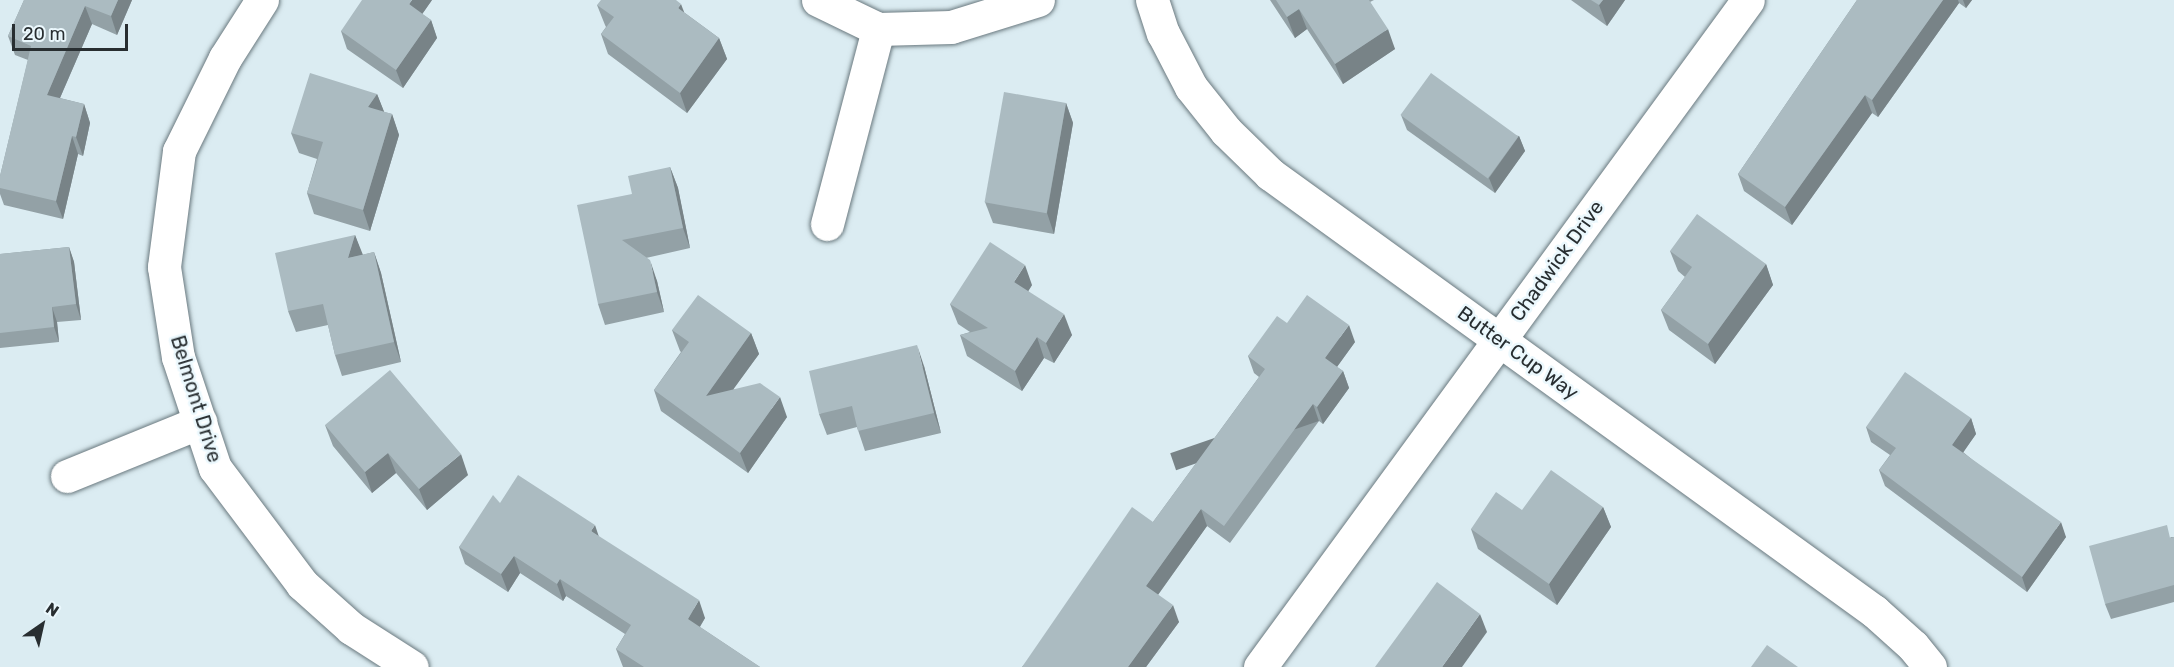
<!DOCTYPE html>
<style>
body{margin:0}
#map{position:relative;width:2174px;height:667px;overflow:hidden;background:#dbecf2;font-family:Rubik,sans-serif}
div>[style]{position:absolute}
.roads{filter:drop-shadow(0 0 2px #6a797f) drop-shadow(0 0 2px #6a797f)}
.minor>*{height:33px;margin:-16.5px;padding:0 16.5px;transform-origin:16.5px;border-radius:16.5px;background:#fff}
.wall>*{inset:0;background:#93a1a6}
.shaded-wall>*{inset:0;background:#788387;transform-origin:0 0}
.building>*{inset:0;background:#abbbc1;transform-origin:0 0}
span{translate:-50% -50%;white-space:nowrap;text-align:center;line-height:1.15;-webkit-text-stroke:5px #ebf8fd;paint-order:stroke}
.street-label{font-size:20px;color:#282e31}
.north{position:absolute;left:12px;top:595px;width:60px;height:60px;-webkit-text-stroke:4px #ebf8fd;paint-order:stroke;rotate:34deg;font-size:16px;font-weight:700;line-height:24px;text-align:center;color:#282e31}
.north::after{content:'';display:block;margin:auto;width:21px;height:27px;background:#282e31;clip-path:polygon(50% 0,100% 100%,50% 72%,0 100%)}
.scale{position:absolute;left:12px;top:24px;width:116px;height:27px;box-sizing:border-box;border:3px solid #282e31;border-top:0;padding-left:8px;font-size:18px;line-height:21px;white-space:nowrap;color:#282e31;-webkit-text-stroke:4px #ebf8fd;paint-order:stroke}
</style>
<div id="map">
<div class="roads">
<div class="minor">
<div style="left:262px;top:0;width:69px;rotate:122.5deg"></div>
<div style="left:225px;top:58px;width:104px;rotate:116.3deg"></div>
<div style="left:179px;top:151px;width:117px;rotate:97.4deg"></div>
<div style="left:164px;top:267px;width:91px;rotate:81.2deg"></div>
<div style="left:178px;top:357px;width:117px;rotate:71.6deg"></div>
<div style="left:215px;top:468px;width:145px;rotate:53.1deg"></div>
<div style="left:302px;top:584px;width:66px;rotate:41.9deg"></div>
<div style="left:351px;top:628px;width:72px;rotate:32.6deg"></div>
<div style="left:818px;top:0;width:67px;rotate:25.8deg"></div>
<div style="left:878px;top:29px;width:73px;rotate:-1.6deg"></div>
<div style="left:951px;top:27px;width:91px;rotate:-17.2deg"></div>
<div style="left:1152px;top:0;width:35px;rotate:72deg"></div>
<div style="left:1163px;top:33px;width:61px;rotate:62.6deg"></div>
<div style="left:1191px;top:87px;width:56px;rotate:51.5deg"></div>
<div style="left:1226px;top:131px;width:62px;rotate:44.3deg"></div>
<div style="left:1270px;top:174px;width:746px;rotate:35.89deg"></div>
<div style="left:1874px;top:611px;width:52px;rotate:41.9deg"></div>
<div style="left:1913px;top:646px;width:27px;rotate:51deg"></div>
<div style="left:827px;top:224px;width:202px;rotate:-75.3deg"></div>
<div style="left:67px;top:476px;width:144px;rotate:-22.1deg"></div>
<div style="left:1260px;top:667px;width:826px;rotate:-53.81deg"></div>
</div>
</div>
<div class="wall">
<div style="clip-path:polygon(24px 0,132px 0,117px 35px,92px 24px,60px 98px,84px 104px,90px 123px,83px 156px,78px 154px,63px 219px,4px 205px,0 194px,0 176px,28px 60px,15px 55px,8px 36px)"></div>
<div style="clip-path:polygon(432px 0,422px 14px,431px 20px,437px 38px,403px 88px,347px 49px,341px 31px)"></div>
<div style="clip-path:polygon(1270px 0,1374px 0,1370px 2px,1395px 49px,1343px 84px,1307px 29px,1295px 38px)"></div>
<div style="clip-path:polygon(1571px 0,1625px 0,1607px 26px)"></div>
<div style="clip-path:polygon(1857px 0,1972px 0,1966px 8px,1959px 3px,1878px 117px,1872px 113px,1792px 225px,1744px 191px,1738px 174px)"></div>
<div style="clip-path:polygon(597px 5px,685px 13px,719px 38px,727px 59px,687px 113px,608px 54px,601px 34px,606px 27px,605px 25px)"></div>
<div style="clip-path:polygon(377px 94px,384px 112px,392px 114px,399px 135px,370px 231px,314px 214px,307px 193px,317px 159px,299px 153px,291px 133px)"></div>
<div style="clip-path:polygon(1066px 103px,1073px 123px,1054px 234px,993px 223px,985px 202px)"></div>
<div style="clip-path:polygon(1401px 115px,1519px 136px,1525px 151px,1495px 193px,1407px 130px)"></div>
<div style="clip-path:polygon(670px 167px,678px 188px,690px 248px,646px 258px,657px 281px,664px 312px,605px 325px,598px 304px,632px 194px)"></div>
<div style="clip-path:polygon(355px 235px,362px 255px,374px 252px,381px 273px,401px 362px,342px 376px,335px 355px,328px 325px,296px 332px,288px 311px)"></div>
<div style="clip-path:polygon(69px 247px,74px 262px,81px 320px,57px 322px,59px 342px,0 348px,0 254px)"></div>
<div style="clip-path:polygon(1670px 251px,1766px 264px,1773px 285px,1715px 364px,1669px 330px,1661px 310px,1685px 277px,1678px 271px)"></div>
<div style="clip-path:polygon(1032px 285px,1028px 291px,1072px 335px,1054px 363px,1044px 358px,1022px 391px,967px 356px,960px 335px,970px 332px,958px 324px,950px 304px)"></div>
<div style="clip-path:polygon(1287px 323px,1355px 342px,1337px 367px,1343px 371px,1349px 388px,1323px 424px,1319px 421px,1230px 543px,1207px 526px,1158px 595px,1179px 622px,1146px 667px,1022px 667px,1153px 522px,1259px 377px,1254px 373px,1248px 356px)"></div>
<div style="clip-path:polygon(672px 330px,751px 333px,759px 354px,733px 389px,787px 417px,748px 473px,661px 411px,654px 390px,681px 352px,680px 351px)"></div>
<div style="clip-path:polygon(924px 366px,941px 433px,865px 451px,857px 427px,827px 435px,819px 414px)"></div>
<div style="clip-path:polygon(1971px 418px,1976px 434px,1963px 452px,2066px 537px,2027px 592px,1885px 486px,1879px 470px,1890px 455px,1871px 442px,1866px 427px)"></div>
<div style="clip-path:polygon(325px 425px,468px 475px,427px 510px,396px 473px,372px 493px,333px 446px)"></div>
<div style="clip-path:polygon(500px 503px,599px 537px,705px 618px,700px 627px,760px 667px,623px 667px,616px 649px,625px 634px,566px 596px,563px 601px,520px 573px,508px 592px,465px 564px,459px 547px)"></div>
<div style="clip-path:polygon(1603px 507px,1611px 527px,1557px 605px,1478px 549px,1471px 529px)"></div>
<div style="clip-path:polygon(2171px 537px,2174px 537px,2174px 602px,2111px 619px,2105px 604px)"></div>
</div>
<div class="shaded-wall">
<div style="clip-path:polygon(118px 0,132px 0,117px 35px,111px 16px)"></div>
<div style="clip-path:polygon(412px 0,432px 0,416px 23px,409px 4px)"></div>
<div style="clip-path:polygon(1603px 0,1625px 0,1607px 26px,1599px 5px)"></div>
<div style="clip-path:polygon(1943px 0,1958px 0,1959px 3px,1878px 117px,1872px 100px)"></div>
<div style="clip-path:polygon(1963px 0,1972px 0,1966px 8px)"></div>
<div style="clip-path:polygon(681px 4px,689px 25px,678px 8px)"></div>
<div style="clip-path:polygon(85px 6px,92px 24px,53px 114px,47px 95px)"></div>
<div style="clip-path:polygon(1299px 9px,1307px 29px,1295px 38px,1287px 17px)"></div>
<div style="clip-path:polygon(431px 20px,437px 38px,403px 88px,396px 70px)"></div>
<div style="clip-path:polygon(1388px 29px,1395px 49px,1343px 84px,1335px 64px)"></div>
<div style="clip-path:polygon(719px 38px,727px 59px,687px 113px,680px 93px)"></div>
<div style="clip-path:polygon(377px 94px,385px 114px,368px 107px)"></div>
<div style="clip-path:polygon(1865px 95px,1872px 113px,1792px 225px,1785px 207px)"></div>
<div style="clip-path:polygon(1066px 103px,1073px 123px,1054px 234px,1047px 213px)"></div>
<div style="clip-path:polygon(84px 104px,90px 123px,83px 156px,76px 137px)"></div>
<div style="clip-path:polygon(392px 114px,399px 135px,370px 231px,363px 210px)"></div>
<div style="clip-path:polygon(72px 136px,78px 154px,63px 219px,56px 201px)"></div>
<div style="clip-path:polygon(1519px 136px,1525px 151px,1495px 193px,1489px 178px)"></div>
<div style="clip-path:polygon(670px 167px,678px 188px,690px 248px,683px 228px)"></div>
<div style="clip-path:polygon(355px 235px,363px 255px,348px 258px)"></div>
<div style="clip-path:polygon(69px 247px,74px 262px,81px 320px,76px 304px)"></div>
<div style="clip-path:polygon(374px 252px,381px 273px,401px 362px,394px 342px)"></div>
<div style="clip-path:polygon(650px 260px,657px 281px,664px 312px,657px 292px)"></div>
<div style="clip-path:polygon(1766px 264px,1773px 285px,1715px 364px,1708px 344px)"></div>
<div style="clip-path:polygon(1025px 265px,1032px 285px,1021px 303px,1014px 282px)"></div>
<div style="clip-path:polygon(52px 307px,57px 322px,59px 342px,54px 327px)"></div>
<div style="clip-path:polygon(1064px 314px,1072px 335px,1054px 363px,1046px 343px)"></div>
<div style="clip-path:polygon(1349px 325px,1355px 342px,1331px 375px,1325px 358px)"></div>
<div style="clip-path:polygon(751px 333px,759px 354px,714px 416px,706px 396px)"></div>
<div style="clip-path:polygon(1037px 337px,1044px 358px,1022px 391px,1015px 371px)"></div>
<div style="clip-path:polygon(917px 345px,924px 366px,941px 433px,934px 413px)"></div>
<div style="clip-path:polygon(1343px 371px,1349px 388px,1323px 424px,1317px 407px)"></div>
<div style="clip-path:polygon(780px 397px,787px 417px,748px 473px,740px 453px)"></div>
<div style="left:1313px;top:404px;width:18px;height:151px;rotate:71deg"></div>
<div style="clip-path:polygon(1971px 418px,1976px 434px,1958px 460px,1952px 445px)"></div>
<div style="clip-path:polygon(388px 453px,396px 473px,372px 493px,365px 472px)"></div>
<div style="clip-path:polygon(461px 454px,468px 475px,427px 510px,419px 489px)"></div>
<div style="clip-path:polygon(1603px 507px,1611px 527px,1557px 605px,1549px 584px)"></div>
<div style="clip-path:polygon(1201px 509px,1207px 526px,1152px 603px,1146px 586px)"></div>
<div style="clip-path:polygon(2061px 522px,2066px 537px,2027px 592px,2022px 577px)"></div>
<div style="clip-path:polygon(595px 525px,601px 543px,591px 531px)"></div>
<div style="clip-path:polygon(514px 556px,520px 573px,508px 592px,501px 574px)"></div>
<div style="clip-path:polygon(560px 579px,566px 596px,563px 601px,557px 584px)"></div>
<div style="clip-path:polygon(699px 600px,705px 618px,694px 636px,688px 619px)"></div>
<div style="clip-path:polygon(1173px 605px,1179px 622px,1146px 667px,1128px 667px)"></div>
<div style="clip-path:polygon(1480px 614px,1487px 632px,1462px 667px,1442px 667px)"></div>
</div>
<div class="building">
<div style="clip-path:polygon(24px 0,118px 0,111px 16px,85px 6px,47px 95px,84px 104px,76px 137px,72px 136px,56px 201px,0 188px,0 176px,31px 46px,8px 36px)"></div>
<div style="clip-path:polygon(362px 0,412px 0,409px 4px,431px 20px,396px 70px,341px 31px)"></div>
<div style="clip-path:polygon(601px 0,676px 0,681px 4px,678px 8px,719px 38px,680px 93px,601px 34px,614px 17px,597px 5px)"></div>
<div style="clip-path:polygon(1276px 0,1369px 0,1388px 29px,1335px 64px,1299px 9px,1287px 17px)"></div>
<div style="clip-path:polygon(1591px 0,1603px 0,1599px 5px)"></div>
<div style="clip-path:polygon(1857px 0,1943px 0,1872px 100px,1865px 95px,1785px 207px,1738px 174px)"></div>
<div style="clip-path:polygon(310px 73px,377px 94px,368px 107px,392px 114px,363px 210px,307px 193px,323px 142px,291px 133px)"></div>
<div style="left:1431px;top:73px;width:108px;height:52px;rotate:36deg"></div>
<div style="left:1004px;top:92px;width:63px;height:112px;rotate:10deg"></div>
<div style="clip-path:polygon(670px 167px,683px 228px,622px 240px,650px 260px,657px 292px,598px 304px,577px 205px,632px 194px,628px 176px)"></div>
<div style="clip-path:polygon(1697px 214px,1766px 264px,1708px 344px,1661px 310px,1692px 267px,1670px 251px)"></div>
<div style="clip-path:polygon(355px 235px,348px 258px,374px 252px,394px 342px,335px 355px,323px 304px,288px 311px,275px 253px)"></div>
<div style="clip-path:polygon(990px 242px,1025px 265px,1014px 282px,1064px 314px,1046px 343px,1037px 337px,1015px 371px,960px 335px,988px 328px,950px 304px)"></div>
<div style="clip-path:polygon(69px 247px,76px 304px,52px 307px,54px 327px,0 333px,0 254px)"></div>
<div style="clip-path:polygon(698px 295px,751px 333px,706px 396px,760px 383px,780px 397px,740px 453px,654px 390px,689px 342px,672px 330px)"></div>
<div style="clip-path:polygon(1307px 295px,1349px 325px,1325px 358px,1343px 371px,1317px 407px,1313px 404px,1224px 526px,1201px 509px,1146px 586px,1173px 605px,1128px 667px,1022px 667px,1132px 507px,1153px 522px,1265px 369px,1248px 356px,1277px 316px,1287px 323px)"></div>
<div style="clip-path:polygon(917px 345px,934px 413px,858px 431px,852px 406px,819px 414px,809px 371px)"></div>
<div style="clip-path:polygon(390px 370px,461px 454px,419px 489px,388px 453px,365px 472px,325px 425px)"></div>
<div style="clip-path:polygon(1905px 372px,1971px 418px,1952px 445px,2061px 522px,2022px 577px,1879px 470px,1896px 448px,1866px 427px)"></div>
<div style="clip-path:polygon(1551px 470px,1603px 507px,1549px 584px,1471px 529px,1496px 492px,1522px 510px)"></div>
<div style="clip-path:polygon(518px 475px,595px 525px,591px 531px,699px 600px,688px 619px,760px 667px,644px 667px,616px 649px,631px 625px,560px 579px,557px 584px,514px 556px,501px 574px,459px 547px,493px 495px,500px 503px)"></div>
<div style="clip-path:polygon(2167px 525px,2170px 538px,2174px 537px,2174px 585px,2105px 604px,2089px 546px)"></div>
<div style="clip-path:polygon(1437px 582px,1480px 614px,1442px 667px,1375px 667px)"></div>
<div style="clip-path:polygon(1767px 645px,1798px 667px,1751px 667px)"></div>
</div>
<div class="street-label">
<span style="left:1557px;top:261px;rotate:-54deg">Chadwick Drive</span>
<span style="left:1518px;top:353px;rotate:36deg">Butter Cup Way</span>
<span style="left:196px;top:399px;rotate:73deg">Belmont Drive</span>
</div>
<div class="north">N</div>
<div class="scale">20 m</div>
</div>
